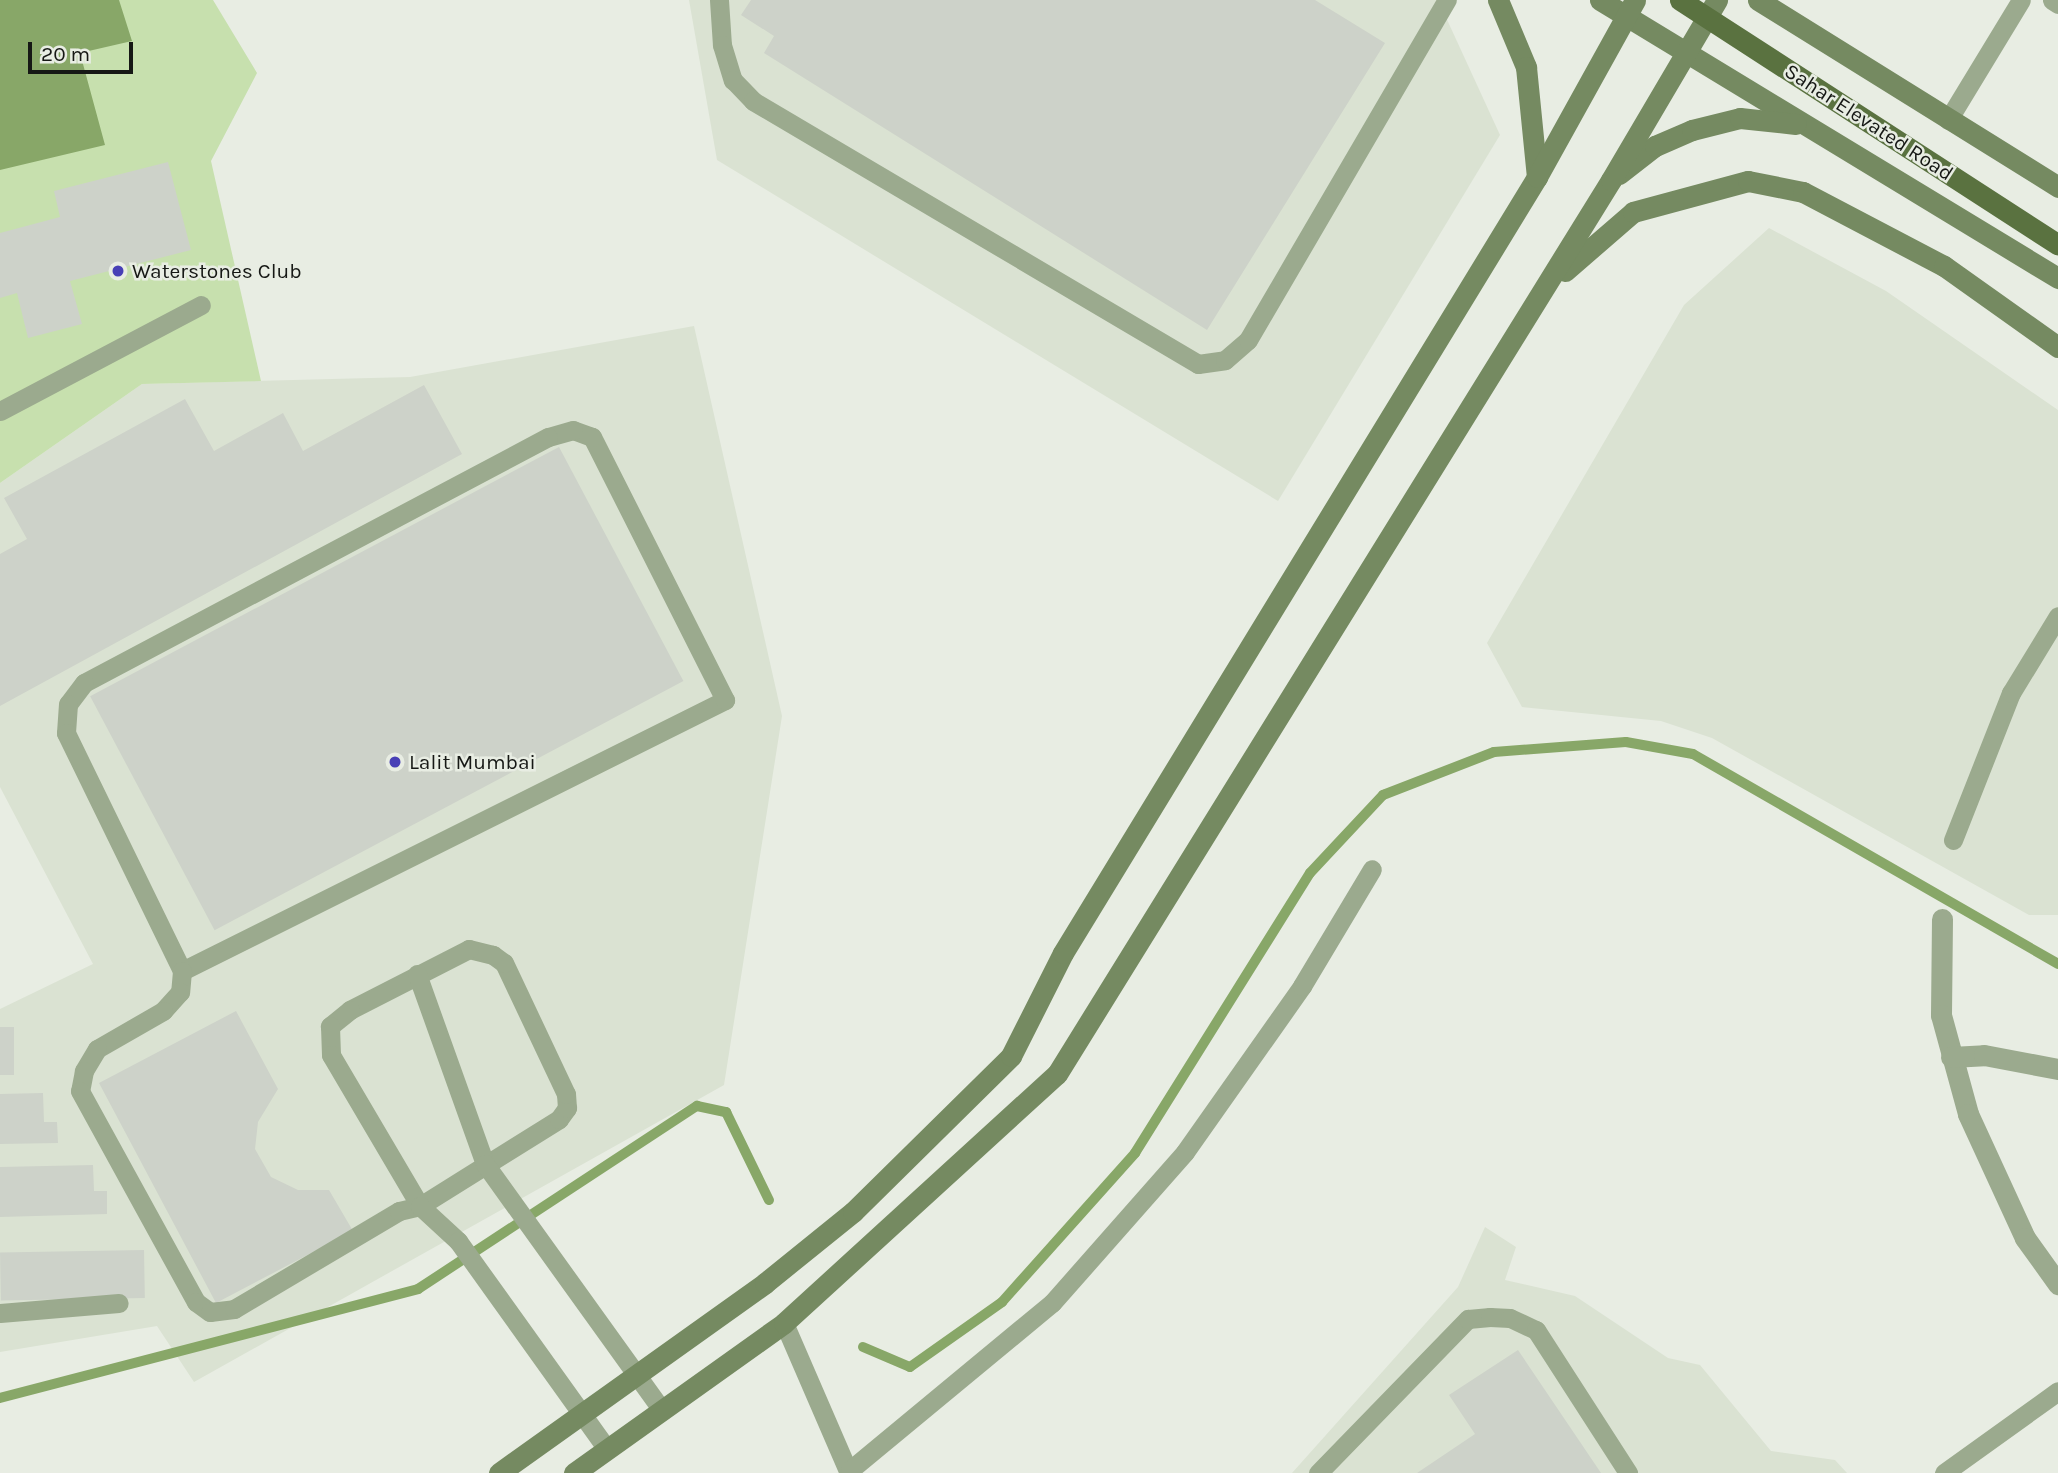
<!DOCTYPE html>
<style>
body{margin:0}
#map{position:relative;width:2058px;height:1473px;overflow:hidden;background:#e8ede3;font-family:Karla,sans-serif}
div>[style]{position:absolute}
.built>*{inset:0;background:#dae2d2}
.green>*{inset:0;background:#c7e0ae}
.water>*{inset:0;background:#88a768}
.stream>*{height:10px;margin:-5px;padding:0 5px;transform-origin:5px;border-radius:5px;background:#88a768}
.building>*{inset:0;background:#cdd2c9;transform-origin:0 0}
.lane>*{height:19px;margin:-9.5px;padding:0 9.5px;transform-origin:9.5px;border-radius:9.5px;background:#9baa8e}
.street>*{height:21px;margin:-10.5px;padding:0 10.5px;transform-origin:10.5px;border-radius:10.5px;background:#9baa8e}
.secondary>*{height:21px;margin:-10.5px;padding:0 10.5px;transform-origin:10.5px;border-radius:10.5px;background:#758a61}
.primary-bridge>*{height:21px;margin:-10.5px;padding:0 10.5px;transform-origin:10.5px;border-radius:10.5px;background:#5a7240}
.dots>*{width:19px;height:19px;translate:-50% -50%;box-sizing:border-box;border:4px solid #e8ede3;border-radius:50%}
span{translate:-50% -50%;white-space:nowrap;text-align:center;line-height:1.15;-webkit-text-stroke:5px #e8ede3;paint-order:stroke}
.street-label{font-size:21px;color:#161815}
.poi-label{font-size:21px;color:#161815}
.left{translate:0 -50%;text-align:left}
.scale{position:absolute;left:28px;top:42px;width:105px;height:32px;box-sizing:border-box;border:4px solid #161815;border-top:0;padding-left:9px;font-size:21px;line-height:24px;white-space:nowrap;color:#161815;-webkit-text-stroke:5px #e8ede3;paint-order:stroke}
</style>
<div id="map">
<div class="built">
<div style="clip-path:polygon(689px 0,1438px 0,1500px 135px,1278px 501px,717px 160px)"></div>
<div style="clip-path:polygon(1769px 228px,1886px 291px,2058px 410px,2058px 915px,2029px 915px,1712px 738px,1661px 721px,1522px 707px,1487px 643px,1684px 305px)"></div>
<div style="clip-path:polygon(694px 326px,782px 716px,724px 1085px,194px 1382px,157px 1326px,0 1352px,0 1009px,93px 964px,0 787px,0 483px,142px 384px,410px 377px)"></div>
<div style="clip-path:polygon(1485px 1227px,1516px 1247px,1505px 1280px,1575px 1296px,1668px 1358px,1700px 1365px,1771px 1451px,1835px 1460px,1847px 1473px,1292px 1473px,1458px 1287px)"></div>
</div>
<div class="green">
<div style="clip-path:polygon(0 0,213px 0,257px 73px,211px 161px,261px 381px,142px 384px,0 483px)"></div>
</div>
<div class="water">
<div style="clip-path:polygon(0 0,119px 0,132px 41px,80px 53px,105px 145px,0 170px)"></div>
</div>
<div class="stream">
<div style="left:863px;top:1347px;width:51px;rotate:23.1deg"></div>
<div style="left:910px;top:1367px;width:113px;rotate:-35.2deg"></div>
<div style="left:1002px;top:1302px;width:200px;rotate:-48.2deg"></div>
<div style="left:1135px;top:1153px;width:330px;rotate:-58deg"></div>
<div style="left:1310px;top:873px;width:107px;rotate:-46.9deg"></div>
<div style="left:1383px;top:795px;width:119px;rotate:-21.2deg"></div>
<div style="left:1494px;top:752px;width:132px;rotate:-4.3deg"></div>
<div style="left:1626px;top:742px;width:68px;rotate:10.2deg"></div>
<div style="left:1693px;top:754px;width:421px;rotate:29.9deg"></div>
<div style="left:0;top:1398px;width:432px;rotate:-14.6deg"></div>
<div style="left:418px;top:1289px;width:334px;rotate:-33.3deg"></div>
<div style="left:697px;top:1106px;width:30px;rotate:12deg"></div>
<div style="left:726px;top:1112px;width:98px;rotate:64deg"></div>
</div>
<div class="building">
<div style="clip-path:polygon(751px 0,1315px 0,1385px 43px,1207px 330px,764px 53px,774px 36px,741px 15px)"></div>
<div style="clip-path:polygon(168px 162px,191px 250px,70px 281px,82px 324px,28px 338px,17px 293px,0 298px,0 233px,60px 217px,54px 191px)"></div>
<div style="clip-path:polygon(424px 385px,462px 454px,0 706px,0 554px,27px 539px,4px 498px,185px 399px,214px 451px,283px 413px,303px 451px)"></div>
<div style="left:559px;top:447px;width:265px;height:531px;rotate:62deg"></div>
<div style="clip-path:polygon(236px 1011px,278px 1089px,258px 1122px,255px 1149px,271px 1177px,298px 1190px,329px 1190px,353px 1231px,216px 1303px,99px 1083px)"></div>
<div style="left:0;top:1027px;width:14px;height:48px"></div>
<div style="clip-path:polygon(43px 1093px,44px 1122px,57px 1122px,58px 1143px,0 1144px,0 1094px)"></div>
<div style="clip-path:polygon(93px 1165px,94px 1191px,107px 1191px,107px 1214px,0 1217px,0 1167px)"></div>
<div style="left:144px;top:1250px;width:48px;height:144px;rotate:89deg"></div>
<div style="clip-path:polygon(1518px 1350px,1601px 1473px,1417px 1473px,1475px 1434px,1449px 1395px)"></div>
</div>
<div class="lane">
<div style="left:719px;top:0;width:45px;rotate:86.2deg"></div>
<div style="left:722px;top:45px;width:37px;rotate:73deg"></div>
<div style="left:733px;top:80px;width:29px;rotate:46deg"></div>
<div style="left:753px;top:101px;width:517px;rotate:30.58deg"></div>
<div style="left:1198px;top:364px;width:27px;rotate:-8deg"></div>
<div style="left:1225px;top:360px;width:30px;rotate:-41deg"></div>
<div style="left:1248px;top:340px;width:394px;rotate:-59.7deg"></div>
<div style="left:2052px;top:0;width:7px;rotate:34deg"></div>
<div style="left:1948px;top:120px;width:140px;rotate:-58.7deg"></div>
<div style="left:0;top:411px;width:227px;rotate:-27.8deg"></div>
<div style="left:1953px;top:840px;width:158px;rotate:-68.5deg"></div>
<div style="left:2011px;top:693px;width:90px;rotate:-58.6deg"></div>
<div style="left:182px;top:971px;width:607px;rotate:-26.52deg"></div>
<div style="left:725px;top:700px;width:295px;rotate:-116.8deg"></div>
<div style="left:592px;top:437px;width:20px;rotate:-160deg"></div>
<div style="left:573px;top:430px;width:26px;rotate:164deg"></div>
<div style="left:548px;top:437px;width:525px;rotate:152.07deg"></div>
<div style="left:84px;top:683px;width:26px;rotate:127deg"></div>
<div style="left:68px;top:704px;width:29px;rotate:94deg"></div>
<div style="left:66px;top:733px;width:265px;rotate:64deg"></div>
<div style="left:182px;top:971px;width:21px;rotate:95deg"></div>
<div style="left:180px;top:992px;width:25px;rotate:132deg"></div>
<div style="left:163px;top:1011px;width:76px;rotate:150.1deg"></div>
<div style="left:97px;top:1049px;width:26px;rotate:121deg"></div>
<div style="left:84px;top:1071px;width:20px;rotate:101deg"></div>
<div style="left:80px;top:1091px;width:241px;rotate:61.2deg"></div>
<div style="left:196px;top:1302px;width:17px;rotate:36deg"></div>
<div style="left:210px;top:1312px;width:24px;rotate:-7deg"></div>
<div style="left:234px;top:1309px;width:192px;rotate:-30.7deg"></div>
<div style="left:399px;top:1211px;width:22px;rotate:-13deg"></div>
<div style="left:420px;top:1206px;width:164px;rotate:-32deg"></div>
<div style="left:559px;top:1119px;width:14px;rotate:-54deg"></div>
<div style="left:567px;top:1108px;width:14px;rotate:-94deg"></div>
<div style="left:566px;top:1094px;width:145px;rotate:-115.3deg"></div>
<div style="left:504px;top:963px;width:14px;rotate:-144deg"></div>
<div style="left:493px;top:955px;width:25px;rotate:-166deg"></div>
<div style="left:469px;top:949px;width:134px;rotate:152.9deg"></div>
<div style="left:350px;top:1010px;width:26px;rotate:141deg"></div>
<div style="left:330px;top:1026px;width:29px;rotate:88deg"></div>
<div style="left:331px;top:1055px;width:175px;rotate:59.5deg"></div>
<div style="left:420px;top:1206px;width:52px;rotate:42.6deg"></div>
<div style="left:458px;top:1241px;width:256px;rotate:54.4deg"></div>
<div style="left:417px;top:974px;width:202px;rotate:70.3deg"></div>
<div style="left:485px;top:1164px;width:303px;rotate:54.3deg"></div>
<div style="left:0;top:1313px;width:119px;rotate:-4.8deg"></div>
<div style="left:784px;top:1323px;width:163px;rotate:66.6deg"></div>
<div style="left:850px;top:1470px;width:262px;rotate:-39.6deg"></div>
<div style="left:1052px;top:1303px;width:201px;rotate:-48.6deg"></div>
<div style="left:1185px;top:1152px;width:203px;rotate:-54.8deg"></div>
<div style="left:1302px;top:986px;width:136px;rotate:-59.1deg"></div>
<div style="left:1318px;top:1473px;width:215px;rotate:-45.8deg"></div>
<div style="left:1468px;top:1319px;width:22px;rotate:-5deg"></div>
<div style="left:1490px;top:1317px;width:20px;rotate:3deg"></div>
<div style="left:1510px;top:1318px;width:29px;rotate:25deg"></div>
<div style="left:1536px;top:1330px;width:170px;rotate:57.2deg"></div>
<div style="left:1944px;top:1473px;width:140px;rotate:-35.7deg"></div>
</div>
<div class="street">
<div style="left:1942px;top:919px;width:96px;rotate:90.6deg"></div>
<div style="left:1941px;top:1015px;width:103px;rotate:74.7deg"></div>
<div style="left:1968px;top:1114px;width:136px;rotate:65.3deg"></div>
<div style="left:2025px;top:1238px;width:57px;rotate:54.3deg"></div>
<div style="left:1951px;top:1057px;width:33px;rotate:-3deg"></div>
<div style="left:1984px;top:1055px;width:75px;rotate:10.7deg"></div>
</div>
<div class="secondary">
<div style="left:1498px;top:0;width:73px;rotate:67.3deg"></div>
<div style="left:1526px;top:67px;width:111px;rotate:84.3deg"></div>
<div style="left:1600px;top:0;width:536px;rotate:31.26deg"></div>
<div style="left:1758px;top:0;width:354px;rotate:31.9deg"></div>
<div style="left:1619px;top:174px;width:46px;rotate:-37.9deg"></div>
<div style="left:1655px;top:146px;width:40px;rotate:-23.4deg"></div>
<div style="left:1692px;top:130px;width:49px;rotate:-14deg"></div>
<div style="left:1740px;top:118px;width:56px;rotate:6.1deg"></div>
<div style="left:1565px;top:271px;width:90px;rotate:-40.9deg"></div>
<div style="left:1633px;top:212px;width:119px;rotate:-15.1deg"></div>
<div style="left:1748px;top:181px;width:56px;rotate:11.3deg"></div>
<div style="left:1803px;top:192px;width:159px;rotate:27.7deg"></div>
<div style="left:1944px;top:266px;width:140px;rotate:35.4deg"></div>
<div style="left:499px;top:1473px;width:327px;rotate:-35.5deg"></div>
<div style="left:765px;top:1283px;width:113px;rotate:-38.9deg"></div>
<div style="left:853px;top:1212px;width:222px;rotate:-44.6deg"></div>
<div style="left:1011px;top:1056px;width:115px;rotate:-63.2deg"></div>
<div style="left:1063px;top:953px;width:909px;rotate:-58.58deg"></div>
<div style="left:1537px;top:177px;width:202px;rotate:-61deg"></div>
<div style="left:574px;top:1473px;width:258px;rotate:-35.5deg"></div>
<div style="left:784px;top:1323px;width:369px;rotate:-42.4deg"></div>
<div style="left:1057px;top:1074px;width:1052px;rotate:-58.21deg"></div>
<div style="left:1611px;top:180px;width:209px;rotate:-59.5deg"></div>
</div>
<div class="primary-bridge">
<div style="left:1680px;top:0;width:450px;rotate:32.9deg"></div>
</div>
<div class="dots">
<div style="left:118px;top:271px;background:#4840b6"></div>
<div style="left:395px;top:762px;background:#4840b6"></div>
</div>
<div class="street-label">
<span style="left:1869px;top:122px;rotate:33deg">Sahar Elevated Road</span>
</div>
<div class="poi-label">
<span class="left" style="left:132px;top:271px">Waterstones Club</span>
<span class="left" style="left:409px;top:762px">Lalit Mumbai</span>
</div>
<div class="scale">20 m</div>
</div>
